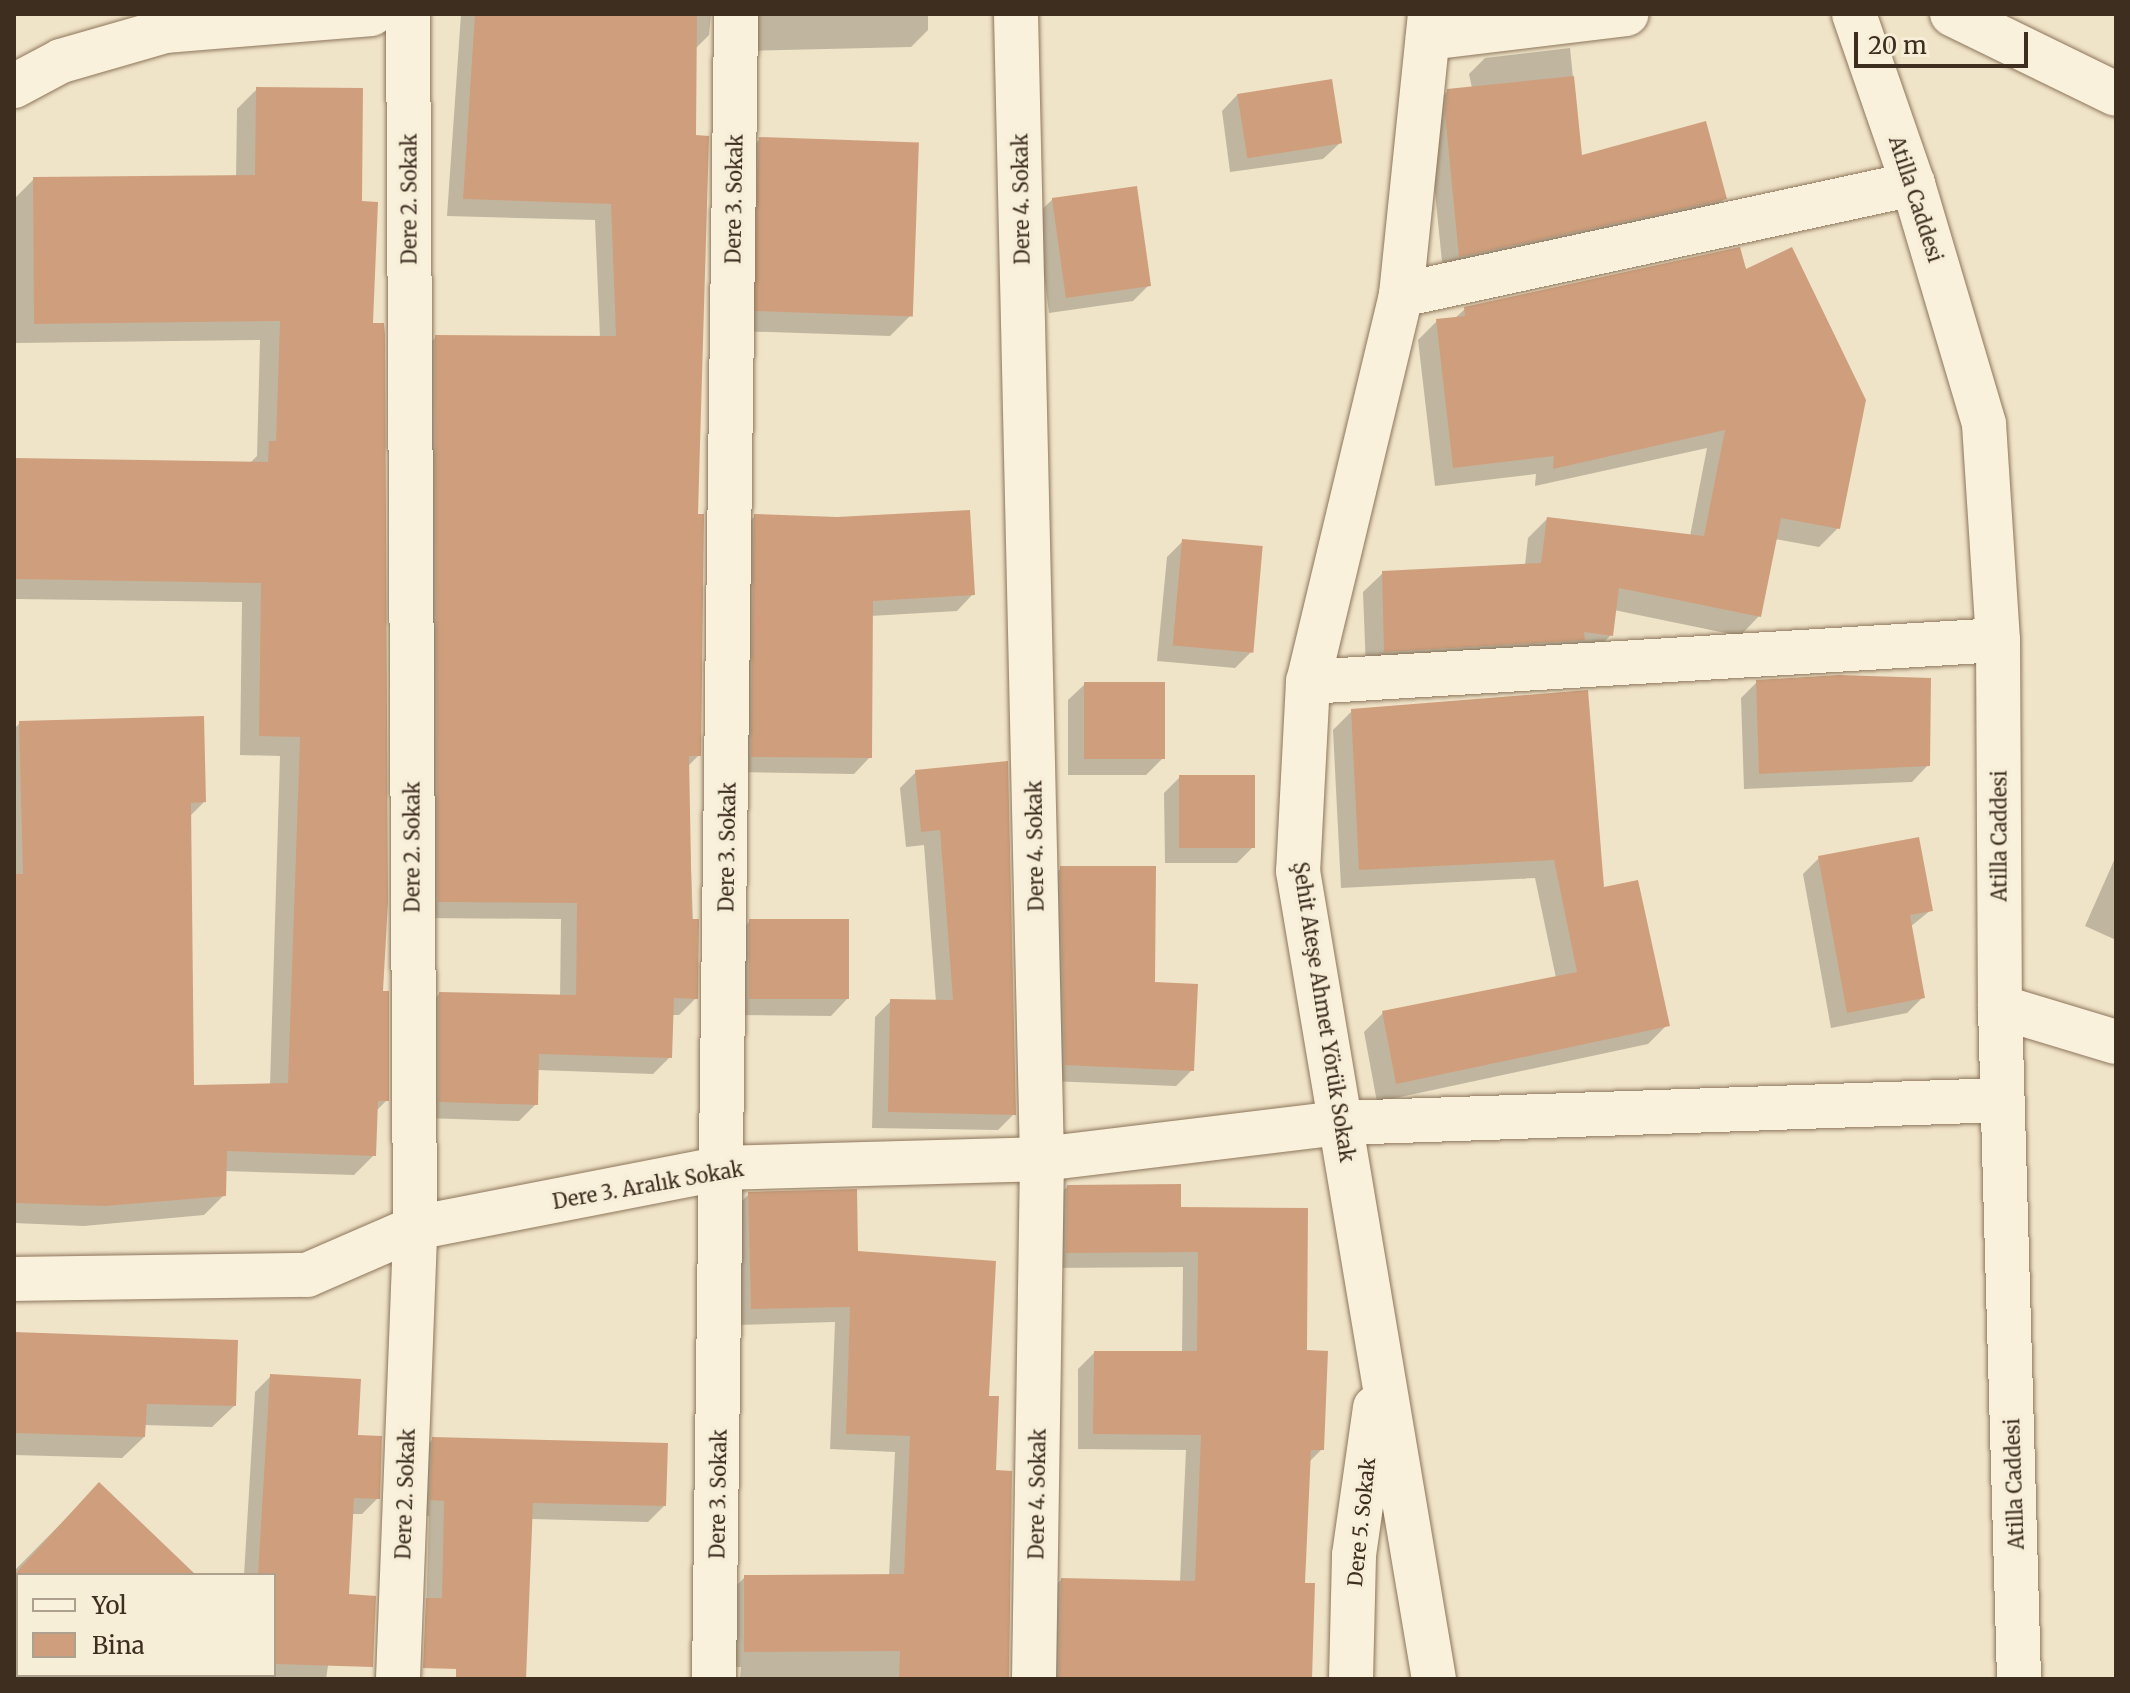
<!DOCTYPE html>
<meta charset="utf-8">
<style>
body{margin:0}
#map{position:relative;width:2130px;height:1693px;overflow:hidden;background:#f0e4c8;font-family:Merriweather,serif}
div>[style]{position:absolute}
.shadow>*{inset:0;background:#0003}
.building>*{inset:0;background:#cf9f7d;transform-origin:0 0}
.roads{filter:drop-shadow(0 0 2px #8d765c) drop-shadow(0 0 2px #8d765c)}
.street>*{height:44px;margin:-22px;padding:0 22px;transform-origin:22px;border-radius:22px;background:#faf1dc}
.secondary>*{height:44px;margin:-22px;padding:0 22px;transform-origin:22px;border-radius:22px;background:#faf1dc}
span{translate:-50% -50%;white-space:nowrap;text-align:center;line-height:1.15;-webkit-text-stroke:7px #f7eed8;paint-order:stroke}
.street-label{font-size:20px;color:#3d2e20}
.frame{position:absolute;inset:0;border:16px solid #3d2e20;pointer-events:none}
.legend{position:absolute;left:16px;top:1573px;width:260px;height:104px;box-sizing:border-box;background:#f7eed8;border:2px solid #ada18e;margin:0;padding:10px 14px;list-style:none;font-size:24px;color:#3d2e20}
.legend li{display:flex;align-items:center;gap:16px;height:40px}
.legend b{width:40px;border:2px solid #ada18e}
.scale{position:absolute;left:1854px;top:32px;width:174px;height:36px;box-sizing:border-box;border:4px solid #3d2e20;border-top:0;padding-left:10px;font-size:24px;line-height:28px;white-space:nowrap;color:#3d2e20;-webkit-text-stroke:6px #f7eed8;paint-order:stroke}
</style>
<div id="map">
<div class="shadow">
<div style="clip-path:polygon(461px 14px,711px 14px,709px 35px,695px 49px,699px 755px,687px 767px,696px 998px,679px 1015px,671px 1015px,670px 1057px,653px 1074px,537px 1070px,536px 1104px,519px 1121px,423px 1118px,423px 1011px,439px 994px,560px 997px,561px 919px,422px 918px,419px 354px,436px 337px,600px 338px,595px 220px,447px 216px)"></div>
<div style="clip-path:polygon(733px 14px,928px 14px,928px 30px,911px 47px,745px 51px)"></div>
<div style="clip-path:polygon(1570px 48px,1581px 158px,1725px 198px,1709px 214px,1443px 272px,1429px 132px,1432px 107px,1448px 91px,1472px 88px,1469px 74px,1485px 58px)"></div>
<div style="clip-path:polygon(257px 89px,360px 203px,371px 325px,380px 993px,387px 1100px,375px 1112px,374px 1155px,354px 1175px,225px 1171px,224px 1195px,204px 1215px,84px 1226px,14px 1223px,14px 729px,20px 723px,204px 802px,190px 816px,192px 1087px,270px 1085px,280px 756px,240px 755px,242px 602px,14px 599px,14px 460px,249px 464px,257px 456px,260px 340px,15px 343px,14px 199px,34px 179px,236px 177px,237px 109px)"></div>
<div style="clip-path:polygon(1238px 94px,1340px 143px,1323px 159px,1230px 172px,1222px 111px)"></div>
<div style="clip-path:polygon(760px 139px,911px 315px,890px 336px,737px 331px,739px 161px)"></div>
<div style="clip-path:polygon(1053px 199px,1149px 285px,1133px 301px,1049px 313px,1036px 215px)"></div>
<div style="clip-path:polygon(1739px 249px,1838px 528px,1819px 547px,1775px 539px,1759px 616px,1740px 636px,1614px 610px,1611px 635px,1592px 654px,1366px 670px,1363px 592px,1383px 573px,1525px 565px,1528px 538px,1547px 519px,1690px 536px,1707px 448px,1535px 486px,1536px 474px,1435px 486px,1418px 340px,1437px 321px,1454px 319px,1465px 309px)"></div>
<div style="clip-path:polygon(755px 516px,973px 594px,957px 611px,870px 616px,870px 757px,854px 774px,736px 772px,739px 532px)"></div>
<div style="clip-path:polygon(1183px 541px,1251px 652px,1235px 668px,1157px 661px,1167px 557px)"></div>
<div style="clip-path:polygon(1757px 682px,1928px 765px,1912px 782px,1744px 789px,1741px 698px)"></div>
<div style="clip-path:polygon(1085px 684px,1163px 758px,1146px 775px,1068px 775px,1068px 700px)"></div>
<div style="clip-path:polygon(1352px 711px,1602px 890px,1667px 1025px,1648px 1044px,1377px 1102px,1364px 1032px,1383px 1013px,1556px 978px,1535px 878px,1341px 888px,1333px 730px)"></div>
<div style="clip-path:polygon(1006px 763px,1014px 1114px,998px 1130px,872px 1128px,875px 1017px,891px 1001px,936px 1002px,924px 845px,906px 847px,900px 788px,916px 772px)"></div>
<div style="clip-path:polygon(1180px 777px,1254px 846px,1237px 863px,1165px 863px,1164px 793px)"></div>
<div style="clip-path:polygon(2116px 856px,2116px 940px,2085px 926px)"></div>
<div style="clip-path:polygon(1819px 858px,1931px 910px,1910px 927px,1923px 997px,1907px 1013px,1831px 1028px,1803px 874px)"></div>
<div style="clip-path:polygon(1061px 868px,1153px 984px,1192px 1070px,1176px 1086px,1049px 1081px,1045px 884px)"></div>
<div style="clip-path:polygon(750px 921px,847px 999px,831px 1016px,733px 1015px,734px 937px)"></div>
<div style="clip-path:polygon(1067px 1187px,1179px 1209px,1305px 1352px,1322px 1449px,1308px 1463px,1303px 1585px,1310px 1679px,1044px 1679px,1045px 1596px,1061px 1580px,1180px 1582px,1186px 1450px,1078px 1449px,1078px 1369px,1094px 1353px,1182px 1353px,1183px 1267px,1050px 1268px,1051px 1203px)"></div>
<div style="clip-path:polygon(749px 1194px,856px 1252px,987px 1398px,1007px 1679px,740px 1679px,741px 1667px,729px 1667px,729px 1593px,745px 1577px,889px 1577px,895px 1452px,830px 1449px,835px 1322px,736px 1325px,733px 1210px)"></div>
<div style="clip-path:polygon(14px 1334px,234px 1406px,212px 1427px,144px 1425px,144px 1437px,122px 1458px,14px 1455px)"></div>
<div style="clip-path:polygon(271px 1376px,356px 1437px,378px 1498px,362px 1514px,351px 1514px,326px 1679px,220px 1679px,274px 1675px,274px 1575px,244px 1575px,255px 1392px)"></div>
<div style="clip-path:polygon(433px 1439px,664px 1506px,648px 1522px,531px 1519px,425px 1652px,429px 1516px,414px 1516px,417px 1455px)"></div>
<div style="clip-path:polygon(99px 1485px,193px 1575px,18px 1575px,18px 1602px,14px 1571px)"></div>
<div style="clip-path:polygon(94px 1675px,128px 1675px,124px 1679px)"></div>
</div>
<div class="building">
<div style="clip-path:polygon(475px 14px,697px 14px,696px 135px,709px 136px,698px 514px,704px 514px,701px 756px,689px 756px,692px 919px,699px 919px,698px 999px,674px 998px,672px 1058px,539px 1054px,538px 1105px,439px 1102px,439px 992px,576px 995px,577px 903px,438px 902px,435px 335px,616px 336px,611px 204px,463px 199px)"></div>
<div style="clip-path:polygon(1574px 76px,1582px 155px,1706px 121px,1727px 199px,1459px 257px,1445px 114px,1447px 89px)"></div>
<div style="left:1332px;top:79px;width:65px;height:96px;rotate:81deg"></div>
<div style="clip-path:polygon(256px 87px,363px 88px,362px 201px,378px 202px,373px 323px,384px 323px,385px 334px,388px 902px,383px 991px,389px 991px,389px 1101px,378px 1101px,376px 1156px,227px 1151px,226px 1196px,105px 1206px,14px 1203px,14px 874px,23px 874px,19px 721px,204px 716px,206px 802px,191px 803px,194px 1085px,288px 1083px,300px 737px,259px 736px,261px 583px,14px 579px,14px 458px,268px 462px,269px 441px,276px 441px,280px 321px,34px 324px,33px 177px,255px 175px)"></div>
<div style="left:759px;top:137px;width:160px;height:174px;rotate:2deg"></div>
<div style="left:1137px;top:186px;width:101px;height:86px;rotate:82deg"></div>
<div style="clip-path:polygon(1740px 247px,1746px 269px,1792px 247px,1866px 400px,1840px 529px,1781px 518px,1761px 617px,1619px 588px,1613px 636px,1584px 632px,1585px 640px,1384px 652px,1382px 571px,1541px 563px,1547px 517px,1704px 536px,1725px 430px,1553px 469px,1554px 456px,1453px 468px,1436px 319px,1465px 316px,1464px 307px)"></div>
<div style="clip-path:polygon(970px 510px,975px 595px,873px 601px,872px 758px,751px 757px,754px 514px,837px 517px)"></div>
<div style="left:1182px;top:539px;width:81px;height:107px;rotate:5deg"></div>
<div style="clip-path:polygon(1839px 675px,1931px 678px,1930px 766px,1759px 774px,1756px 680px)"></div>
<div style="left:1084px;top:682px;width:81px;height:77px"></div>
<div style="clip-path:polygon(1588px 690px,1604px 887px,1638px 880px,1670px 1026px,1396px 1084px,1382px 1011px,1577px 972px,1554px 860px,1359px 870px,1351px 709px)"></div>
<div style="clip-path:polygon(1008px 761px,1016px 1115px,888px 1112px,890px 999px,953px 1000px,940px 830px,921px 832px,915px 770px)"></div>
<div style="left:1179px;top:775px;width:76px;height:73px"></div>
<div style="clip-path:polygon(1919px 837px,1933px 911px,1910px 915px,1925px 998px,1847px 1013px,1818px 856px)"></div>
<div style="clip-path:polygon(1060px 866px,1156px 866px,1155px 982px,1198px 984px,1194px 1071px,1065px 1065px)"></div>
<div style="left:749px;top:919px;width:100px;height:80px"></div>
<div style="clip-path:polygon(1181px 1184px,1181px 1207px,1308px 1208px,1307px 1350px,1328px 1351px,1324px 1450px,1311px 1450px,1305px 1583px,1315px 1583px,1312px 1679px,1059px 1679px,1061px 1578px,1195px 1581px,1201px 1435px,1093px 1434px,1094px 1351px,1197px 1351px,1198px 1252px,1066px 1253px,1067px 1185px)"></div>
<div style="clip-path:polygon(857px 1189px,858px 1251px,996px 1261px,989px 1396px,999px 1396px,996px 1470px,1012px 1471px,1009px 1679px,899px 1679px,900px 1651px,744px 1652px,744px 1575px,904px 1574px,910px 1436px,846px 1434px,850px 1307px,751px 1309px,748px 1192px)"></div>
<div style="clip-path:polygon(14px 1332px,238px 1340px,236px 1406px,147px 1404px,145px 1437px,14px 1433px)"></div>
<div style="clip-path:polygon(270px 1374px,361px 1379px,358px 1435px,382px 1436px,380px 1499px,354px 1498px,349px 1594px,376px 1596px,373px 1667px,274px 1664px,274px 1575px,258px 1575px)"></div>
<div style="clip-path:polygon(432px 1437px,668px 1443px,666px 1506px,533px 1503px,526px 1679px,456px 1679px,456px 1669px,423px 1668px,426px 1598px,442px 1598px,444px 1501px,430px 1500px)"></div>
<div style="clip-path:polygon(99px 1482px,196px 1575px,14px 1575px)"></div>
</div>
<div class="roads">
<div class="street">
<div style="left:1016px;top:14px;width:1145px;rotate:88.7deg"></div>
<div style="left:1042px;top:1159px;width:520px;rotate:90.88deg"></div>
<div style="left:1430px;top:14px;width:282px;rotate:95.9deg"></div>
<div style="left:1401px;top:295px;width:398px;rotate:103.5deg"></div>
<div style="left:1308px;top:682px;width:189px;rotate:93deg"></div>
<div style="left:1298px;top:871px;width:819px;rotate:80.45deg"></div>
<div style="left:1952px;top:14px;width:182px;rotate:26deg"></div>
<div style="left:1428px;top:38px;width:200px;rotate:-6.9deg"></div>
<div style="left:14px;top:86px;width:53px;rotate:-28deg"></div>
<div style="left:61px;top:61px;width:108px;rotate:-16.1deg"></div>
<div style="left:165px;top:31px;width:207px;rotate:-4.7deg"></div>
<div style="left:1401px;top:295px;width:524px;rotate:-12.23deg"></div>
<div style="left:1308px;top:682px;width:691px;rotate:-3.48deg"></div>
<div style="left:2000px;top:1007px;width:121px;rotate:16.8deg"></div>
<div style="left:14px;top:1279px;width:293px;rotate:-0.8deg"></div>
<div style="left:307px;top:1275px;width:118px;rotate:-23.5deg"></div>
<div style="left:415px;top:1228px;width:315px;rotate:-11deg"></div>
<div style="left:724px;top:1168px;width:318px;rotate:-1.6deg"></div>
<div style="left:1042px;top:1159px;width:301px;rotate:-6.9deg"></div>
<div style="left:1341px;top:1123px;width:661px;rotate:-1.99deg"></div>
<div style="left:398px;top:1679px;width:451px;rotate:-87.8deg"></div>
<div style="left:415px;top:1228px;width:1214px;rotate:-90.33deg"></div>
<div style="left:714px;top:1679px;width:1665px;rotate:-89.24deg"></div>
<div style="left:1351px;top:1679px;width:124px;rotate:-88.6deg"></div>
<div style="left:1354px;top:1555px;width:149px;rotate:-81.9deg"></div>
</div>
<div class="secondary">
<div style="left:1854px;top:14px;width:180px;rotate:70.9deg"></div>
<div style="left:1913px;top:184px;width:250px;rotate:73.5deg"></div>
<div style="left:1984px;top:424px;width:216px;rotate:86.3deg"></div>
<div style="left:1998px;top:640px;width:367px;rotate:89.7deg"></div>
<div style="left:2000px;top:1007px;width:672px;rotate:88.38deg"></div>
</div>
</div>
<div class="street-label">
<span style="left:409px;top:199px;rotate:-90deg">Dere 2. Sokak</span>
<span style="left:734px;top:199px;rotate:-89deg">Dere 3. Sokak</span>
<span style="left:1021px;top:199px;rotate:-91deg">Dere 4. Sokak</span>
<span style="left:1916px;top:199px;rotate:72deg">Atilla Caddesi</span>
<span style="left:1999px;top:836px;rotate:-90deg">Atilla Caddesi</span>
<span style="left:1035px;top:846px;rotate:-91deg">Dere 4. Sokak</span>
<span style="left:412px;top:847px;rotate:-90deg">Dere 2. Sokak</span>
<span style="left:727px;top:847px;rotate:-89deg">Dere 3. Sokak</span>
<span style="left:1324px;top:1012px;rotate:81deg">Şehit Ateşe Ahmet Yörük Sokak</span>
<span style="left:648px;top:1185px;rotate:-10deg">Dere 3. Aralık Sokak</span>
<span style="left:2014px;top:1484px;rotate:-92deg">Atilla Caddesi</span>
<span style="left:405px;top:1494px;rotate:-88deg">Dere 2. Sokak</span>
<span style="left:718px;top:1494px;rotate:-89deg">Dere 3. Sokak</span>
<span style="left:1037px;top:1494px;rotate:-89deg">Dere 4. Sokak</span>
<span style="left:1361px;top:1522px;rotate:-84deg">Dere 5. Sokak</span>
</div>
<div class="frame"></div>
<ul class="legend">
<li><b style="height:10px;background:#faf1dc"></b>Yol</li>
<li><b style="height:22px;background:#cf9f7d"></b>Bina</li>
</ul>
<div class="scale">20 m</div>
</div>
